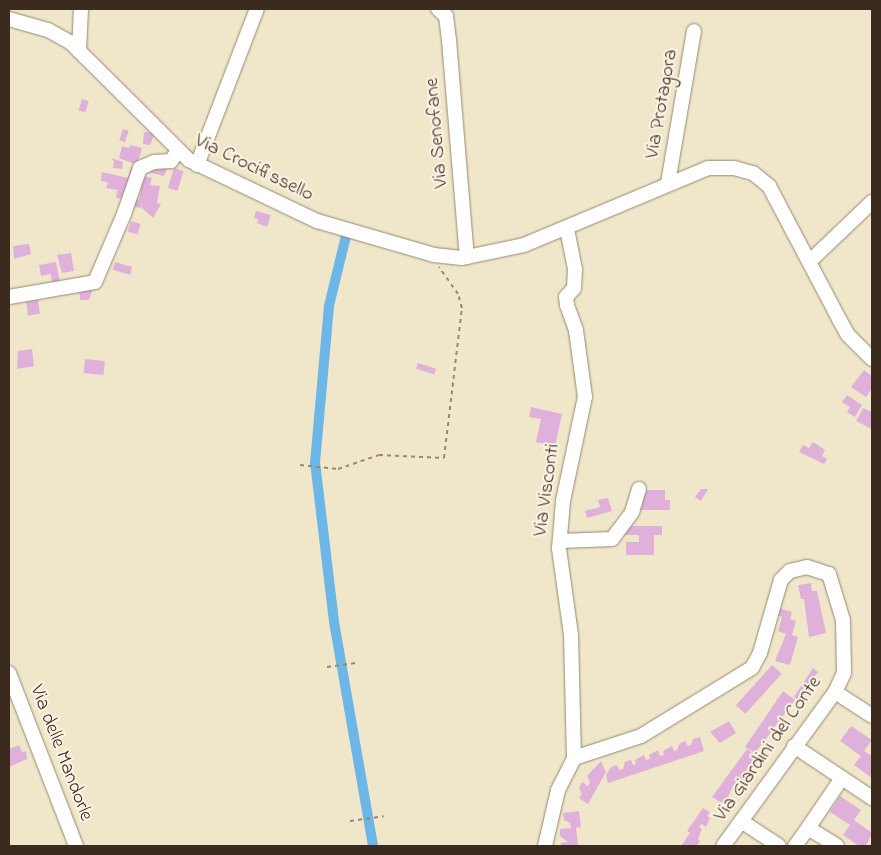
<!DOCTYPE html>
<style>
body{margin:0}
#map{position:relative;width:881px;height:855px;overflow:hidden;background:#f0e7ca;font-family:"Indie Flower",sans-serif}
div>[style]{position:absolute}
.canal>*{height:10px;margin:-5px;padding:0 5px;transform-origin:5px;border-radius:5px;background:#6cb7e5}
.building>*{inset:0;background:#dfb0da;transform-origin:0 0}
.path>*{height:2px;margin-top:-1px;transform-origin:0;background:repeating-linear-gradient(90deg,#968874 0 4px,transparent 0 8px)}
.roads{filter:drop-shadow(0 0 1px #968874) drop-shadow(0 0 1px #968874)}
.minor>*{height:14px;margin:-7px;padding:0 7px;transform-origin:7px;border-radius:7px;background:#fff}
span{translate:-50% -50%;white-space:nowrap;text-align:center;line-height:1.15;-webkit-text-stroke:4px #fcf5e5;paint-order:stroke}
.street-label{font-size:20px;color:#3b2a1e}
.frame{position:absolute;inset:0;border:10px solid #3b2a1e;pointer-events:none}
</style>
<div id="map">
<div class="canal">
<div style="left:346px;top:236px;width:72px;rotate:103.7deg"></div>
<div style="left:329px;top:306px;width:157px;rotate:95.1deg"></div>
<div style="left:315px;top:462px;width:161px;rotate:83.2deg"></div>
<div style="left:334px;top:622px;width:227px;rotate:80.1deg"></div>
</div>
<div class="building">
<div style="left:82px;top:99px;width:7px;height:12px;rotate:16deg"></div>
<div style="left:123px;top:129px;width:6px;height:12px;rotate:18deg"></div>
<div style="clip-path:polygon(144px 132px,155px 133px,150px 145px,143px 144px)"></div>
<div style="clip-path:polygon(130px 145px,142px 148px,137px 165px,119px 158px,122px 146px,129px 148px)"></div>
<div style="clip-path:polygon(111px 158px,123px 162px,122px 169px,113px 168px,114px 161px)"></div>
<div style="clip-path:polygon(154px 163px,168px 166px,164px 176px,147px 172px)"></div>
<div style="clip-path:polygon(131px 167px,138px 169px,128px 199px,116px 198px,117px 190px,106px 188px,108px 182px,101px 181px,102px 172px,128px 178px)"></div>
<div style="left:174px;top:168px;width:10px;height:21px;rotate:17deg"></div>
<div style="clip-path:polygon(143px 176px,152px 178px,150px 185px,160px 186px,157px 203px,161px 204px,153px 218px,141px 207px,143px 200px,140px 208px,130px 206px,132px 199px,139px 200px)"></div>
<div style="clip-path:polygon(256px 211px,271px 215px,267px 227px,257px 223px,258px 219px,254px 218px)"></div>
<div style="left:131px;top:221px;width:10px;height:11px;rotate:17deg"></div>
<div style="clip-path:polygon(29px 244px,31px 254px,14px 259px,13px 246px)"></div>
<div style="clip-path:polygon(71px 253px,74px 271px,62px 273px,57px 255px)"></div>
<div style="clip-path:polygon(56px 262px,60px 283px,52px 284px,51px 274px,41px 276px,39px 265px)"></div>
<div style="left:115px;top:262px;width:18px;height:8px;rotate:16deg"></div>
<div style="clip-path:polygon(94px 285px,89px 300px,80px 300px,79px 286px)"></div>
<div style="left:38px;top:300px;width:14px;height:12px;rotate:82deg"></div>
<div style="clip-path:polygon(32px 349px,34px 366px,17px 369px,18px 351px)"></div>
<div style="left:85px;top:359px;width:20px;height:14px;rotate:6deg"></div>
<div style="left:418px;top:363px;width:19px;height:6px;rotate:18deg"></div>
<div style="clip-path:polygon(864px 370px,872px 376px,872px 388px,866px 397px,851px 387px)"></div>
<div style="clip-path:polygon(847px 395px,862px 405px,855px 417px,847px 412px,850px 407px,842px 402px)"></div>
<div style="clip-path:polygon(531px 407px,562px 414px,555px 446px,536px 442px,541px 419px,529px 417px)"></div>
<div style="clip-path:polygon(863px 408px,872px 412px,872px 429px,856px 421px)"></div>
<div style="clip-path:polygon(813px 442px,825px 450px,822px 456px,827px 459px,824px 464px,799px 452px,803px 445px,809px 448px)"></div>
<div style="clip-path:polygon(701px 489px,708px 489px,701px 501px,695px 497px)"></div>
<div style="clip-path:polygon(643px 490px,665px 490px,665px 500px,670px 500px,670px 510px,637px 510px)"></div>
<div style="clip-path:polygon(608px 498px,612px 511px,587px 518px,585px 511px,600px 507px,598px 500px)"></div>
<div style="clip-path:polygon(624px 526px,662px 526px,662px 535px,654px 535px,654px 555px,626px 555px,626px 542px,639px 542px,639px 535px,624px 535px)"></div>
<div style="clip-path:polygon(811px 583px,812px 591px,817px 591px,826px 633px,809px 637px,804px 599px,801px 599px,798px 585px)"></div>
<div style="clip-path:polygon(779px 608px,792px 612px,790px 619px,796px 621px,792px 635px,798px 637px,790px 665px,775px 661px,786px 634px,778px 631px,782px 617px,777px 615px)"></div>
<div style="left:772px;top:665px;width:13px;height:54px;rotate:42deg"></div>
<div style="clip-path:polygon(813px 668px,818px 672px,798px 700px,794px 697px)"></div>
<div style="clip-path:polygon(783px 691px,795px 700px,755px 753px,745px 747px)"></div>
<div style="clip-path:polygon(729px 721px,736px 733px,720px 743px,710px 732px)"></div>
<div style="clip-path:polygon(851px 726px,872px 740px,864px 751px,872px 756px,872px 778px,854px 765px,861px 756px,840px 741px)"></div>
<div style="clip-path:polygon(700px 737px,704px 751px,608px 783px,606px 775px,611px 767px,617px 765px,619px 770px,623px 769px,625px 762px,631px 760px,633px 765px,636px 764px,635px 760px,644px 755px,646px 760px,650px 759px,649px 755px,658px 750px,660px 756px,664px 755px,663px 751px,672px 746px,674px 751px,677px 750px,680px 743px,686px 741px,687px 746px,691px 745px,693px 739px)"></div>
<div style="clip-path:polygon(19px 745px,22px 752px,26px 751px,27px 759px,9px 767px,9px 749px)"></div>
<div style="clip-path:polygon(747px 749px,758px 757px,742px 782px,734px 784px,726px 801px,722px 803px,712px 797px)"></div>
<div style="clip-path:polygon(601px 761px,606px 772px,588px 804px,579px 798px,582px 794px,579px 788px,582px 782px,588px 786px,590px 782px,587px 776px)"></div>
<div style="clip-path:polygon(840px 796px,861px 810px,854px 820px,872px 833px,866px 846px,859px 846px,843px 835px,850px 825px,830px 812px)"></div>
<div style="clip-path:polygon(703px 808px,710px 812px,707px 816px,710px 818px,706px 827px,702px 824px,699px 827px,702px 829px,698px 839px,700px 841px,697px 846px,681px 846px,690px 833px,687px 831px)"></div>
<div style="clip-path:polygon(579px 811px,581px 827px,576px 828px,578px 846px,561px 846px,561px 843px,568px 842px,560px 836px,560px 829px,571px 828px,570px 823px,564px 820px,563px 813px)"></div>
</div>
<div class="path">
<div style="left:300px;top:465px;width:38px;rotate:6deg"></div>
<div style="left:338px;top:469px;width:43px;rotate:-18.9deg"></div>
<div style="left:379px;top:455px;width:65px;rotate:2.6deg"></div>
<div style="left:444px;top:458px;width:151px;rotate:-83.2deg"></div>
<div style="left:462px;top:308px;width:15px;rotate:-106deg"></div>
<div style="left:458px;top:294px;width:33px;rotate:-125deg"></div>
<div style="left:327px;top:667px;width:29px;rotate:-8deg"></div>
<div style="left:350px;top:821px;width:34px;rotate:-8deg"></div>
</div>
<div class="roads">
<div class="minor">
<div style="left:438px;top:9px;width:11px;rotate:41deg"></div>
<div style="left:446px;top:16px;width:24px;rotate:83deg"></div>
<div style="left:449px;top:40px;width:218px;rotate:85.3deg"></div>
<div style="left:9px;top:19px;width:41px;rotate:15.8deg"></div>
<div style="left:48px;top:30px;width:25px;rotate:29deg"></div>
<div style="left:70px;top:42px;width:168px;rotate:44.8deg"></div>
<div style="left:189px;top:160px;width:142px;rotate:25.5deg"></div>
<div style="left:317px;top:221px;width:122px;rotate:16.2deg"></div>
<div style="left:434px;top:255px;width:28px;rotate:6deg"></div>
<div style="left:462px;top:258px;width:63px;rotate:-11.8deg"></div>
<div style="left:524px;top:245px;width:199px;rotate:-22.7deg"></div>
<div style="left:708px;top:168px;width:26px"></div>
<div style="left:734px;top:168px;width:20px;rotate:15deg"></div>
<div style="left:753px;top:173px;width:21px;rotate:39deg"></div>
<div style="left:769px;top:186px;width:150px;rotate:62.2deg"></div>
<div style="left:839px;top:319px;width:18px;rotate:61deg"></div>
<div style="left:848px;top:335px;width:34px;rotate:45deg"></div>
<div style="left:79px;top:51px;width:42px;rotate:-87.3deg"></div>
<div style="left:197px;top:165px;width:167px;rotate:-69deg"></div>
<div style="left:668px;top:183px;width:154px;rotate:-80.3deg"></div>
<div style="left:810px;top:261px;width:86px;rotate:-43.6deg"></div>
<div style="left:9px;top:297px;width:87px;rotate:-9.9deg"></div>
<div style="left:95px;top:282px;width:74px;rotate:-66.9deg"></div>
<div style="left:124px;top:214px;width:49px;rotate:-70.8deg"></div>
<div style="left:140px;top:168px;width:15px;rotate:-23deg"></div>
<div style="left:154px;top:162px;width:17px;rotate:-3deg"></div>
<div style="left:171px;top:161px;width:11px;rotate:-56deg"></div>
<div style="left:560px;top:541px;width:52px;rotate:-2.2deg"></div>
<div style="left:612px;top:539px;width:34px;rotate:-53deg"></div>
<div style="left:632px;top:512px;width:24px;rotate:-73deg"></div>
<div style="left:9px;top:673px;width:186px;rotate:68.8deg"></div>
<div style="left:835px;top:692px;width:44px;rotate:33deg"></div>
<div style="left:794px;top:746px;width:94px;rotate:33.7deg"></div>
<div style="left:574px;top:758px;width:71px;rotate:-18.2deg"></div>
<div style="left:641px;top:736px;width:130px;rotate:-31.5deg"></div>
<div style="left:752px;top:668px;width:17px;rotate:-62deg"></div>
<div style="left:760px;top:653px;width:76px;rotate:-74deg"></div>
<div style="left:781px;top:580px;width:13px;rotate:-45deg"></div>
<div style="left:790px;top:571px;width:17px;rotate:-13deg"></div>
<div style="left:807px;top:567px;width:23px;rotate:18deg"></div>
<div style="left:829px;top:574px;width:48px;rotate:73.1deg"></div>
<div style="left:843px;top:620px;width:53px;rotate:88.9deg"></div>
<div style="left:844px;top:673px;width:21px;rotate:115deg"></div>
<div style="left:835px;top:692px;width:190px;rotate:126deg"></div>
<div style="left:741px;top:821px;width:45px;rotate:33.3deg"></div>
<div style="left:545px;top:846px;width:57px;rotate:-76.9deg"></div>
<div style="left:558px;top:790px;width:36px;rotate:-63deg"></div>
<div style="left:574px;top:758px;width:123px;rotate:-91.4deg"></div>
<div style="left:571px;top:635px;width:88px;rotate:-97.9deg"></div>
<div style="left:559px;top:548px;width:47px;rotate:-85.1deg"></div>
<div style="left:563px;top:501px;width:106px;rotate:-78.1deg"></div>
<div style="left:585px;top:397px;width:68px;rotate:-97.7deg"></div>
<div style="left:576px;top:330px;width:27px;rotate:-110deg"></div>
<div style="left:567px;top:305px;width:8px;rotate:-97deg"></div>
<div style="left:566px;top:297px;width:12px;rotate:-48deg"></div>
<div style="left:574px;top:288px;width:19px;rotate:-87deg"></div>
<div style="left:575px;top:269px;width:41px;rotate:-101.3deg"></div>
<div style="left:795px;top:846px;width:22px;rotate:-54deg"></div>
<div style="left:837px;top:846px;width:34px;rotate:-148deg"></div>
<div style="left:808px;top:828px;width:60px;rotate:-55.8deg"></div>
</div>
</div>
<div class="street-label">
<span style="left:662px;top:104px;rotate:-80deg">Via Protagora</span>
<span style="left:437px;top:133px;rotate:-95deg">Via Senofane</span>
<span style="left:254px;top:168px;rotate:26deg">Via Crocifissello</span>
<span style="left:547px;top:490px;rotate:-82deg">Via Visconti</span>
<span style="left:768px;top:749px;rotate:-55deg">Via Giardini del Conte</span>
<span style="left:61px;top:753px;rotate:69deg">Via delle Mandorle</span>
</div>
<div class="frame"></div>
</div>
